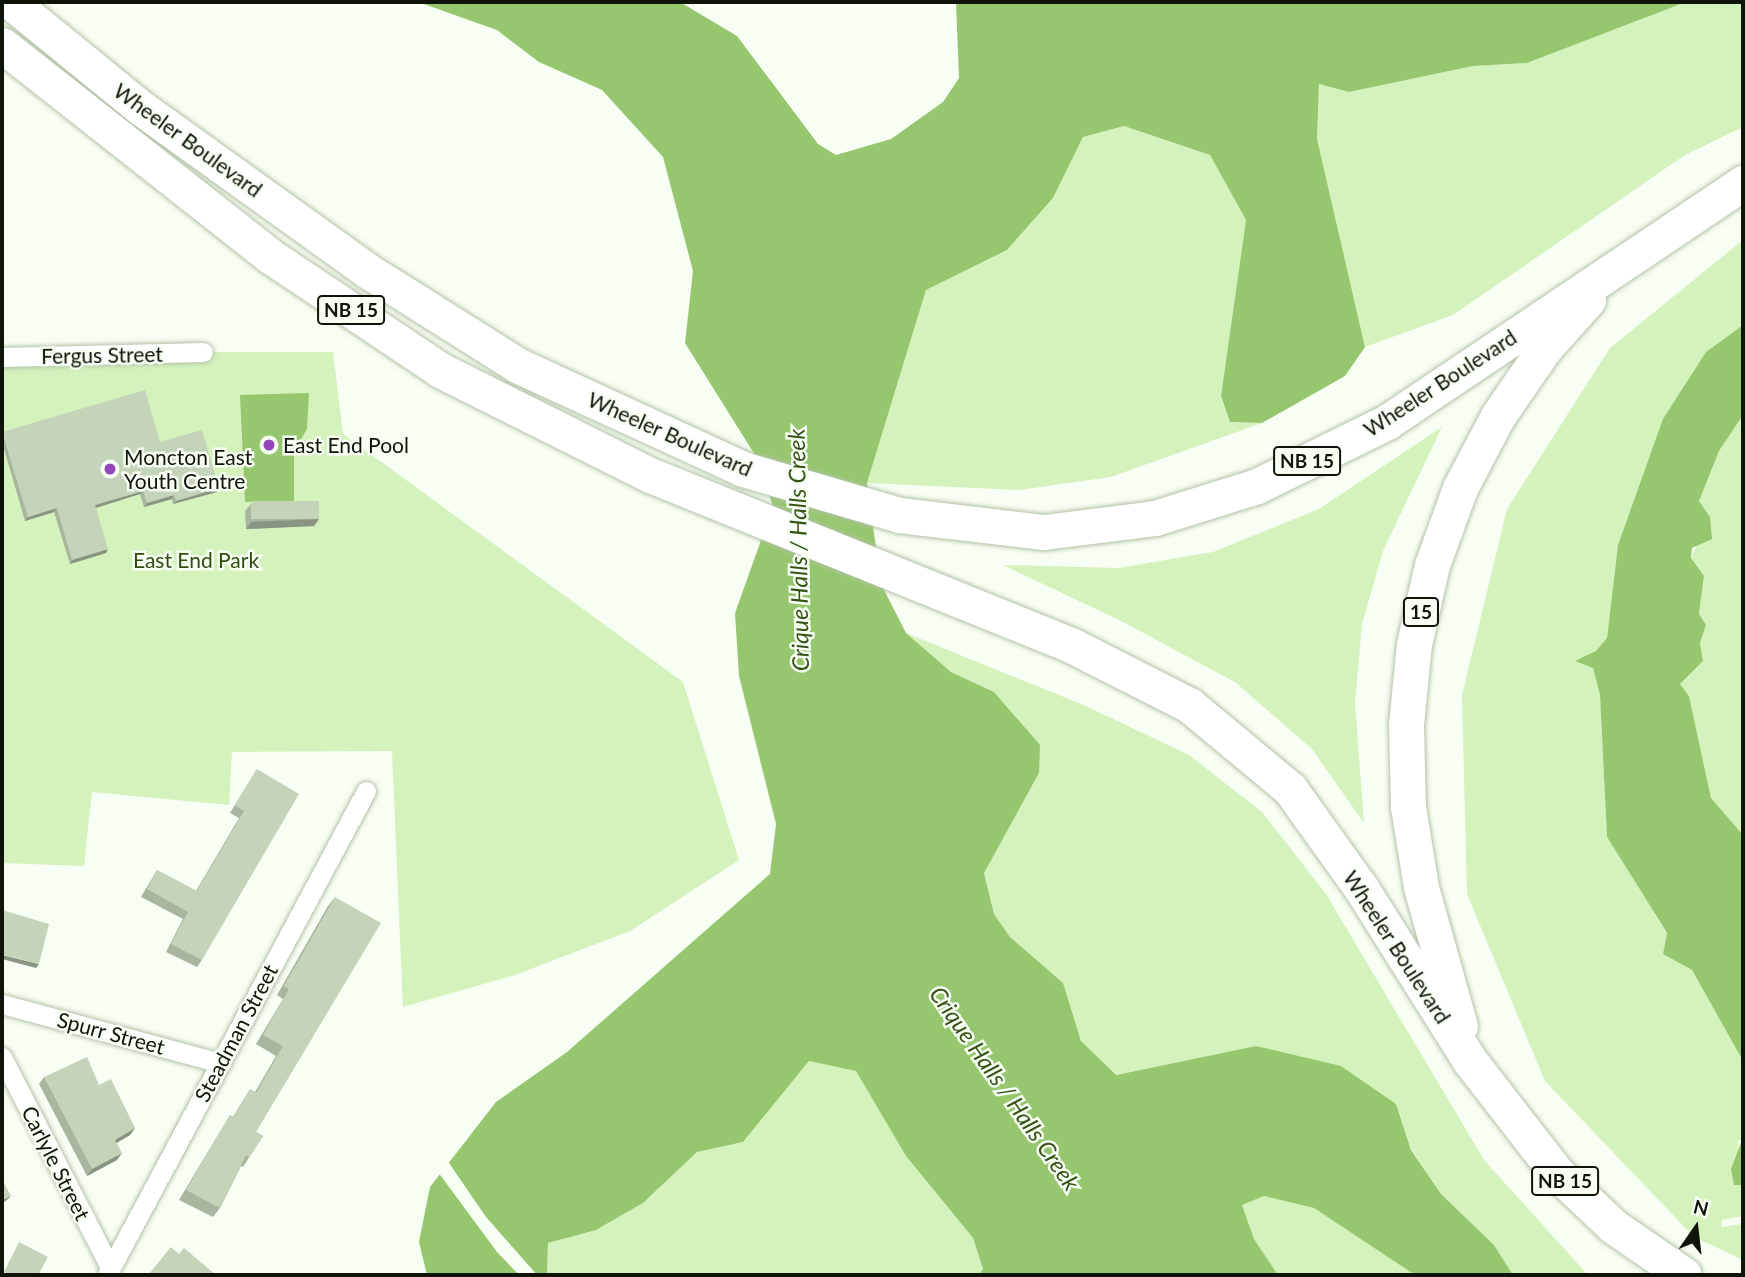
<!DOCTYPE html>
<style>
body{margin:0}
#map{position:relative;width:1745px;height:1277px;overflow:hidden;background:#f7fef3;font-family:Lato,sans-serif}
div>[style]{position:absolute}
.green>*{inset:0;background:#d3f2bc}
.water>*{inset:0;background:#96c76e}
.pier>*{inset:0;background:#f7fef3}
.roads{filter:drop-shadow(0 0 2px #b2c2a7) drop-shadow(0 0 2px #b2c2a7)}
.street>*{height:19px;margin:-9.5px;padding:0 9.5px;transform-origin:9.5px;border-radius:9.5px;background:#fff}
.highway>*{height:35px;margin:-17.5px;padding:0 17.5px;transform-origin:17.5px;border-radius:17.5px;background:#fff}
.wall>*{inset:0;background:#a9b69f}
.shaded-wall>*{inset:0;background:#899482}
.building>*{inset:0;background:#c4d4b9;transform-origin:0 0}
.dots>*{width:19px;height:19px;translate:-50% -50%;box-sizing:border-box;border:4px solid #f7fef3;border-radius:50%}
span{translate:-50% -50%;white-space:nowrap;text-align:center;line-height:1.15;-webkit-text-stroke:5px #f7fef3;paint-order:stroke}
.shield-label span{padding:2px 5px;background:#f7fef3;border:2px solid;border-radius:5px;-webkit-text-stroke-width:0}
.shield-label{font-size:19px;color:#0f140a;font-weight:700}
.street-label{font-size:21px;color:#0f140a}
.poi-label{font-size:21px;color:#0f140a}
.left{translate:0 -50%;text-align:left}
.park-label{font-size:21px;color:#2f4e0f}
.water-label{font-size:23px;color:#335214;font-style:italic}
.frame{position:absolute;inset:0;border:4px solid #0f140a;pointer-events:none}
.north{position:absolute;left:1661px;top:1193px;width:70px;height:70px;-webkit-text-stroke:5px #f7fef3;paint-order:stroke;rotate:14deg;font-size:19px;font-weight:700;line-height:28px;text-align:center;color:#0f140a}
.north::after{content:'';display:block;margin:auto;width:24px;height:32px;background:#0f140a;clip-path:polygon(50% 0,100% 100%,50% 72%,0 100%)}
</style>
<div id="map">
<div class="green">
<div style="clip-path:polygon(1686px 2px,1743px 2px,1743px 127px,1685px 155px,1453px 315px,1365px 347px,1317px 139px,1319px 84px,1349px 92px,1473px 66px,1527px 63px)"></div>
<div style="clip-path:polygon(1124px 126px,1210px 155px,1246px 220px,1221px 396px,1230px 422px,1262px 423px,1111px 477px,1019px 490px,867px 483px,926px 290px,1007px 250px,1053px 198px,1083px 137px)"></div>
<div style="clip-path:polygon(1743px 240px,1743px 325px,1706px 352px,1618px 545px,1607px 638px,1596px 651px,1593px 668px,1600px 695px,1607px 837px,1667px 934px,1663px 954px,1692px 970px,1743px 1061px,1743px 1137px,1738px 1142px,1743px 1216px,1722px 1220px,1721px 1227px,1743px 1224px,1743px 1260px,1694px 1237px,1545px 1081px,1467px 894px,1462px 695px,1507px 509px,1610px 348px)"></div>
<div style="clip-path:polygon(203px 352px,333px 352px,343px 434px,683px 682px,739px 860px,630px 931px,515px 975px,403px 1007px,392px 751px,232px 752px,229px 805px,92px 792px,84px 866px,2px 863px,2px 357px)"></div>
<div style="clip-path:polygon(1743px 415px,1743px 835px,1711px 798px,1689px 696px,1680px 684px,1703px 661px,1700px 643px,1706px 625px,1699px 614px,1704px 577px,1691px 558px,1710px 517px,1699px 501px,1719px 451px)"></div>
<div style="clip-path:polygon(1442px 427px,1383px 551px,1362px 624px,1355px 703px,1364px 823px,1312px 749px,1235px 682px,1121px 621px,1003px 565px,1118px 568px,1213px 552px,1319px 509px)"></div>
<div style="clip-path:polygon(906px 633px,1086px 706px,1189px 755px,1262px 812px,1326px 894px,1484px 1160px,1588px 1275px,1513px 1275px,1494px 1245px,1441px 1194px,1411px 1149px,1396px 1104px,1256px 1046px,1115px 1075px,1081px 1041px,1062px 983px,1010px 937px,994px 914px,984px 872px,1039px 773px,994px 692px,951px 672px)"></div>
<div style="clip-path:polygon(809px 1061px,856px 1070px,906px 1156px,973px 1238px,983px 1269px,979px 1275px,547px 1275px,548px 1243px,596px 1230px,643px 1203px,697px 1152px,743px 1142px)"></div>
<div style="clip-path:polygon(1264px 1196px,1314px 1208px,1415px 1275px,1278px 1275px,1254px 1239px,1242px 1205px)"></div>
</div>
<div class="water">
<div style="clip-path:polygon(418px 2px,680px 2px,737px 36px,818px 144px,836px 155px,891px 139px,943px 102px,959px 78px,956px 2px,1686px 2px,1527px 63px,1473px 66px,1349px 92px,1319px 84px,1317px 139px,1365px 347px,1345px 376px,1262px 423px,1230px 422px,1221px 396px,1246px 220px,1210px 155px,1124px 126px,1083px 137px,1053px 198px,1007px 250px,926px 290px,867px 483px,881px 584px,906px 633px,951px 672px,994px 692px,1040px 745px,1039px 773px,984px 873px,994px 914px,1010px 937px,1063px 983px,1081px 1041px,1116px 1075px,1256px 1046px,1341px 1066px,1396px 1104px,1411px 1150px,1441px 1194px,1494px 1245px,1513px 1275px,1415px 1275px,1314px 1208px,1264px 1196px,1242px 1205px,1254px 1239px,1278px 1275px,979px 1275px,983px 1269px,973px 1238px,906px 1156px,856px 1071px,809px 1061px,743px 1142px,697px 1152px,643px 1203px,596px 1230px,548px 1243px,547px 1275px,427px 1275px,419px 1242px,430px 1187px,496px 1102px,567px 1052px,770px 874px,776px 824px,739px 676px,735px 613px,773px 507px,760px 463px,685px 343px,693px 271px,663px 157px,602px 90px,539px 62px,497px 30px)"></div>
<div style="clip-path:polygon(1743px 325px,1743px 415px,1719px 451px,1699px 501px,1710px 517px,1712px 539px,1692px 548px,1691px 558px,1704px 576px,1699px 614px,1706px 625px,1700px 643px,1703px 661px,1680px 684px,1689px 696px,1711px 798px,1743px 835px,1743px 1061px,1692px 970px,1663px 954px,1667px 933px,1607px 837px,1600px 695px,1593px 668px,1575px 661px,1596px 651px,1607px 638px,1618px 545px,1663px 419px,1706px 352px)"></div>
<div style="clip-path:polygon(309px 393px,307px 429px,294px 451px,294px 501px,245px 502px,240px 395px)"></div>
<div style="clip-path:polygon(1743px 1137px,1743px 1185px,1734px 1185px,1731px 1169px)"></div>
</div>
<div class="pier">
<div style="clip-path:polygon(447px 1160px,486px 1217px,537px 1275px,519px 1275px,497px 1252px,438px 1172px)"></div>
</div>
<div class="roads">
<div class="street">
<div style="left:2px;top:357px;width:201px;rotate:-1.4deg"></div>
<div style="left:2px;top:1004px;width:227px;rotate:15.1deg"></div>
<div style="left:2px;top:1057px;width:238px;rotate:62.8deg"></div>
<div style="left:107px;top:1275px;width:549px;rotate:-61.85deg"></div>
</div>
<div class="highway">
<div style="left:11px;top:2px;width:168px;rotate:39.2deg"></div>
<div style="left:141px;top:108px;width:279px;rotate:35.7deg"></div>
<div style="left:368px;top:271px;width:178px;rotate:32.2deg"></div>
<div style="left:519px;top:366px;width:247px;rotate:24.7deg"></div>
<div style="left:743px;top:469px;width:163px;rotate:16.4deg"></div>
<div style="left:899px;top:515px;width:146px;rotate:6.7deg"></div>
<div style="left:1044px;top:532px;width:112px;rotate:-7.2deg"></div>
<div style="left:1155px;top:518px;width:107px;rotate:-17.4deg"></div>
<div style="left:1257px;top:486px;width:145px;rotate:-26.2deg"></div>
<div style="left:1387px;top:422px;width:429px;rotate:-33.9deg"></div>
<div style="left:2px;top:45px;width:341px;rotate:38.2deg"></div>
<div style="left:270px;top:256px;width:205px;rotate:33.8deg"></div>
<div style="left:440px;top:370px;width:235px;rotate:26.6deg"></div>
<div style="left:650px;top:475px;width:456px;rotate:22deg"></div>
<div style="left:1073px;top:646px;width:130px;rotate:27deg"></div>
<div style="left:1189px;top:705px;width:131px;rotate:39.7deg"></div>
<div style="left:1290px;top:789px;width:122px;rotate:54.4deg"></div>
<div style="left:1361px;top:888px;width:204px;rotate:57.8deg"></div>
<div style="left:1470px;top:1061px;width:142px;rotate:52.2deg"></div>
<div style="left:1557px;top:1173px;width:77px;rotate:43.4deg"></div>
<div style="left:1613px;top:1226px;width:86px;rotate:34.6deg"></div>
<div style="left:1460px;top:1026px;width:144px;rotate:-105.7deg"></div>
<div style="left:1421px;top:887px;width:81px;rotate:-99.2deg"></div>
<div style="left:1408px;top:807px;width:82px;rotate:-91.4deg"></div>
<div style="left:1406px;top:725px;width:81px;rotate:-84.4deg"></div>
<div style="left:1414px;top:644px;width:81px;rotate:-77.2deg"></div>
<div style="left:1432px;top:565px;width:82px;rotate:-70deg"></div>
<div style="left:1460px;top:488px;width:81px;rotate:-62.2deg"></div>
<div style="left:1498px;top:416px;width:81px;rotate:-55.5deg"></div>
<div style="left:1544px;top:349px;width:66px;rotate:-48.1deg"></div>
</div>
</div>
<div class="wall">
<div style="clip-path:polygon(2px 433px,2px 432px,160px 442px,217px 492px,173px 504px,172px 499px,144px 507px,140px 494px,96px 508px,106px 553px,70px 564px,54px 512px,25px 521px,2px 442px)"></div>
<div style="clip-path:polygon(251px 504px,319px 519px,314px 526px,246px 529px,245px 511px)"></div>
<div style="clip-path:polygon(257px 769px,202px 960px,197px 967px,166px 952px,183px 919px,141px 897px,157px 870px,196px 891px,239px 818px,230px 813px)"></div>
<div style="clip-path:polygon(335px 897px,256px 1132px,263px 1136px,243px 1167px,241px 1166px,220px 1208px,213px 1217px,179px 1200px,230px 1115px,233px 1117px,250px 1089px,255px 1092px,276px 1056px,256px 1044px,283px 999px,277px 995px,328px 906px)"></div>
<div style="clip-path:polygon(44px 1077px,99px 1085px,135px 1128px,130px 1135px,116px 1143px,117px 1160px,87px 1176px,39px 1084px)"></div>
</div>
<div class="shaded-wall">
<div style="clip-path:polygon(219px 488px,217px 492px,173px 504px,176px 501px)"></div>
<div style="clip-path:polygon(143px 491px,140px 494px,92px 509px,95px 505px)"></div>
<div style="clip-path:polygon(174px 495px,172px 499px,144px 507px,147px 503px)"></div>
<div style="clip-path:polygon(57px 508px,54px 512px,25px 521px,28px 517px)"></div>
<div style="clip-path:polygon(319px 519px,314px 526px,246px 529px,251px 522px)"></div>
<div style="clip-path:polygon(108px 549px,106px 553px,70px 564px,72px 560px)"></div>
<div style="clip-path:polygon(2px 955px,39px 964px,36px 968px,2px 959px)"></div>
<div style="clip-path:polygon(135px 1128px,130px 1135px,110px 1147px,115px 1140px)"></div>
<div style="clip-path:polygon(122px 1153px,117px 1160px,87px 1176px,92px 1169px)"></div>
<div style="clip-path:polygon(11px 1196px,7px 1200px,2px 1203px,2px 1200px)"></div>
</div>
<div class="building">
<div style="clip-path:polygon(145px 390px,160px 442px,202px 430px,219px 488px,176px 501px,174px 495px,147px 503px,143px 491px,95px 505px,108px 549px,72px 560px,57px 508px,28px 517px,2px 432px)"></div>
<div style="left:319px;top:501px;width:18px;height:68px;rotate:90deg"></div>
<div style="clip-path:polygon(257px 769px,299px 794px,202px 960px,171px 944px,188px 912px,147px 889px,157px 870px,197px 891px,244px 811px,235px 805px)"></div>
<div style="clip-path:polygon(335px 897px,381px 923px,256px 1132px,263px 1136px,249px 1157px,246px 1155px,220px 1208px,186px 1190px,230px 1115px,233px 1117px,250px 1089px,256px 1093px,283px 1046px,263px 1035px,289px 989px,284px 986px)"></div>
<div style="clip-path:polygon(2px 910px,49px 924px,39px 964px,2px 955px)"></div>
<div style="clip-path:polygon(87px 1057px,99px 1085px,111px 1079px,135px 1128px,115px 1140px,122px 1153px,92px 1169px,44px 1077px)"></div>
<div style="clip-path:polygon(2px 1179px,11px 1196px,2px 1200px)"></div>
<div style="clip-path:polygon(19px 1242px,48px 1257px,38px 1275px,10px 1275px,4px 1272px)"></div>
<div style="clip-path:polygon(171px 1247px,179px 1254px,184px 1248px,216px 1275px,148px 1275px)"></div>
</div>
<div class="dots">
<div style="left:269px;top:445px;background:#9348b9"></div>
<div style="left:110px;top:469px;background:#9348b9"></div>
</div>
<div class="shield-label">
<span style="left:351px;top:310px">NB 15</span>
<span style="left:1307px;top:461px">NB 15</span>
<span style="left:1421px;top:612px">15</span>
<span style="left:1565px;top:1181px">NB 15</span>
</div>
<div class="street-label">
<span style="left:188px;top:140px;rotate:36deg">Wheeler Boulevard</span>
<span style="left:102px;top:355px;rotate:-1deg">Fergus Street</span>
<span style="left:1440px;top:383px;rotate:-33deg">Wheeler Boulevard</span>
<span style="left:670px;top:434px;rotate:24deg">Wheeler Boulevard</span>
<span style="left:1397px;top:947px;rotate:57deg">Wheeler Boulevard</span>
<span style="left:111px;top:1033px;rotate:15deg">Spurr Street</span>
<span style="left:236px;top:1033px;rotate:-62deg">Steadman Street</span>
<span style="left:56px;top:1163px;rotate:63deg">Carlyle Street</span>
</div>
<div class="poi-label">
<span class="left" style="left:283px;top:445px">East End Pool</span>
<span class="left" style="left:124px;top:469px">Moncton East<br>Youth Centre</span>
</div>
<div class="park-label">
<span style="left:196px;top:560px">East End Park</span>
</div>
<div class="water-label">
<span style="left:798px;top:550px;rotate:-91deg">Crique Halls / Halls Creek</span>
<span style="left:1005px;top:1088px;rotate:55deg">Crique Halls / Halls Creek</span>
</div>
<div class="frame"></div>
<div class="north">N</div>
</div>
